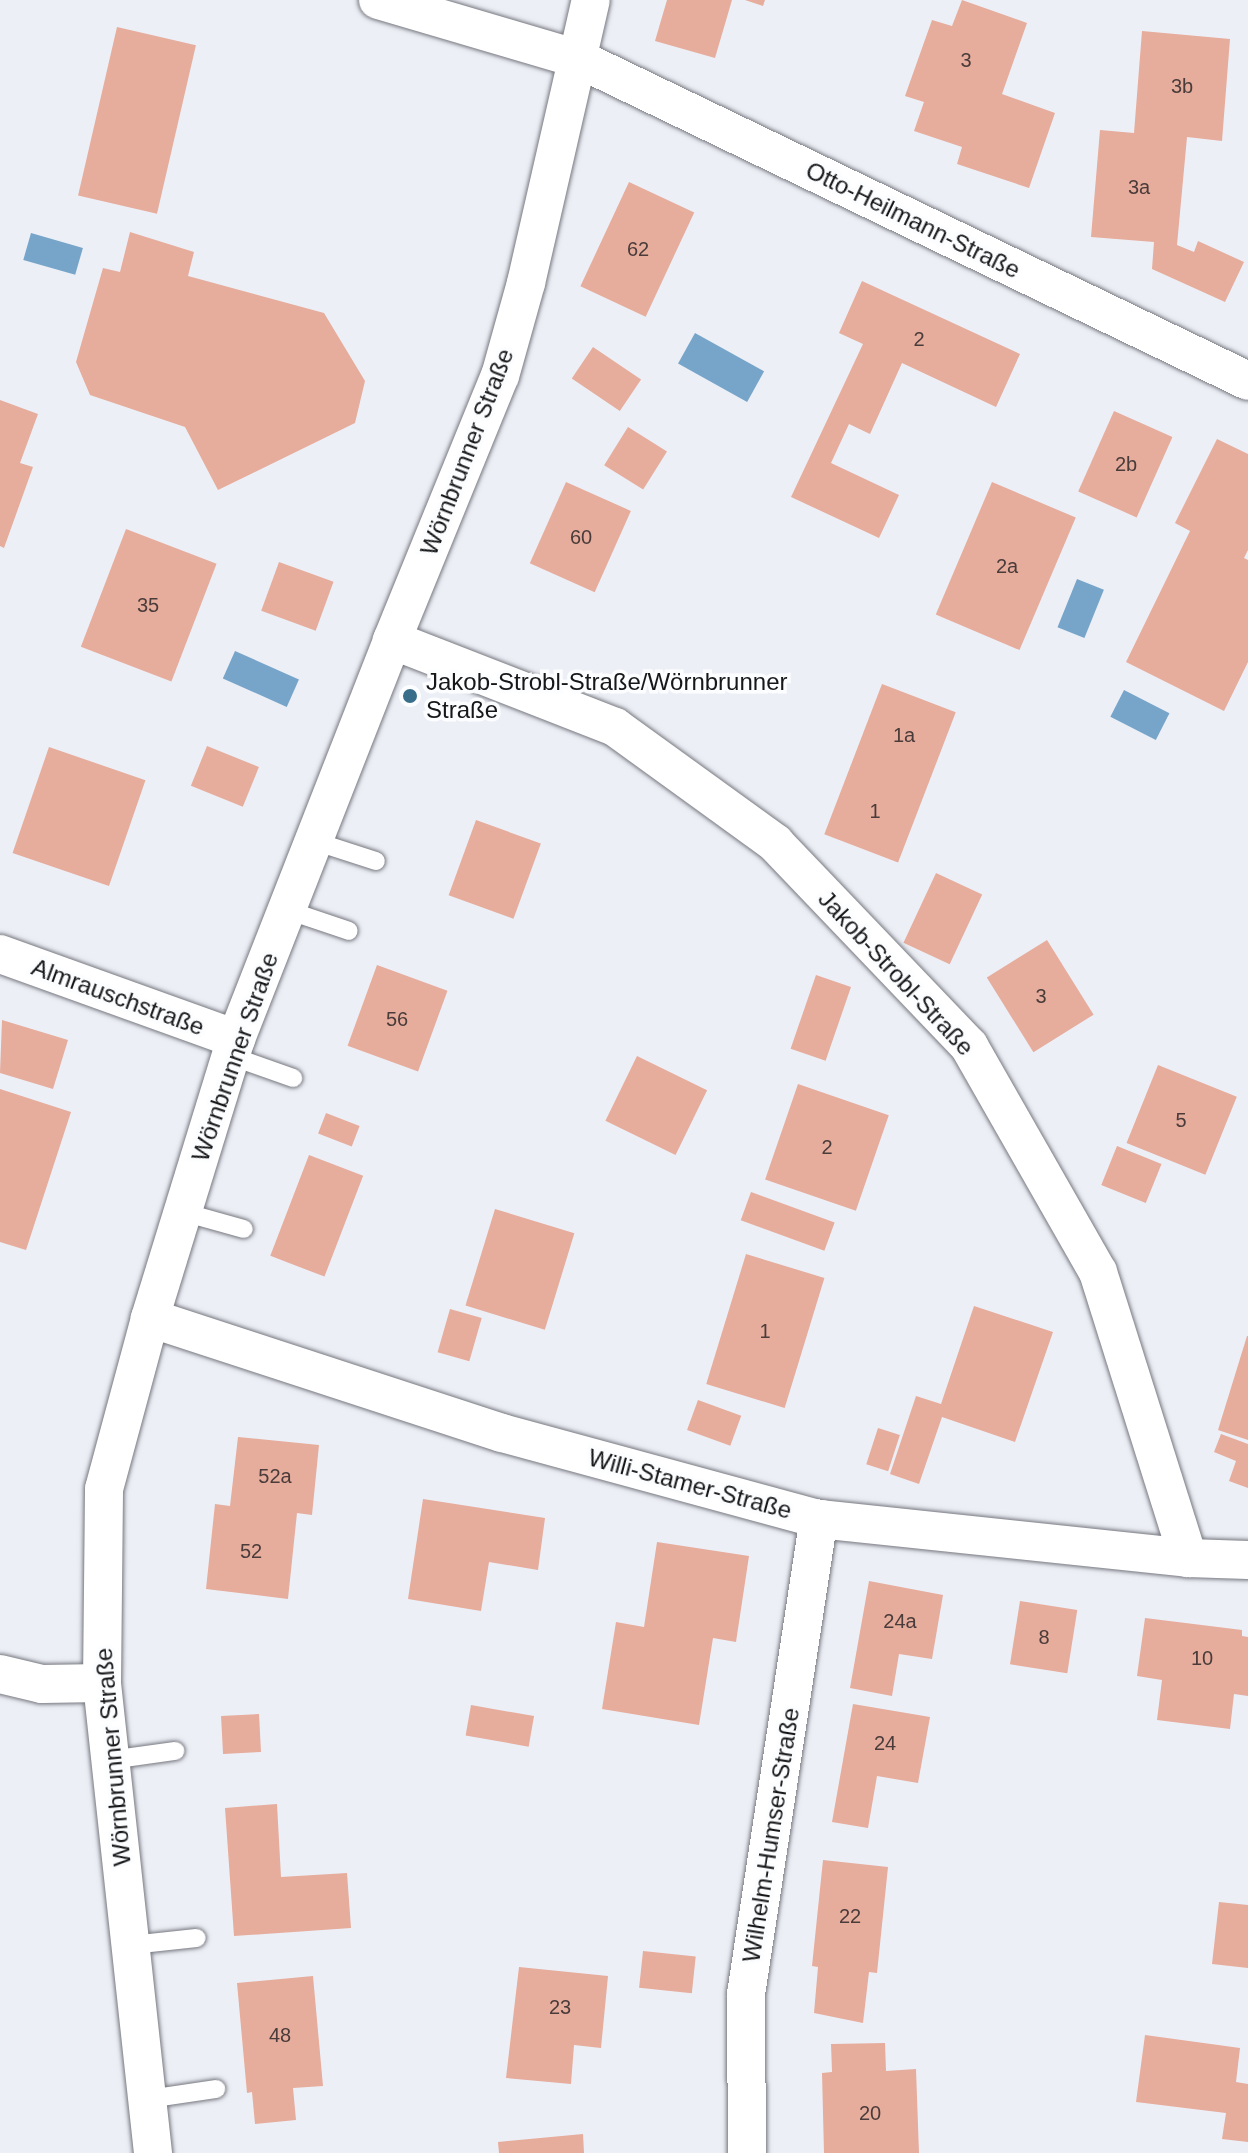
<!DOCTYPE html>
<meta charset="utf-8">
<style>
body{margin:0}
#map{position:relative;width:1248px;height:2153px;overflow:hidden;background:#edeff7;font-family:Arial,sans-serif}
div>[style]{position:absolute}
.water>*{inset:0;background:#76a5c9;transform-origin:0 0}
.building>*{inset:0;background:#e6ac9c;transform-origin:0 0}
.roads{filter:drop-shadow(0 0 2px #76787f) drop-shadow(0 0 2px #76787f)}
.lane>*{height:18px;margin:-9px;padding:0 9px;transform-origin:9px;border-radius:9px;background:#fff}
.street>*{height:38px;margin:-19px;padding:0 19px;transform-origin:19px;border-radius:19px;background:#fff}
.dots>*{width:22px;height:22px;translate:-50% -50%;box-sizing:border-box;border:4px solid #fcfdfe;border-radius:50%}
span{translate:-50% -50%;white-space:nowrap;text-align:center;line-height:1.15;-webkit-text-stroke:7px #fcfdfe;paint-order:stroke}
.number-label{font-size:20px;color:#4a3c3a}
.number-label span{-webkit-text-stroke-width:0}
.street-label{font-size:24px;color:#161719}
.poi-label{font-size:24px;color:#161719}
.left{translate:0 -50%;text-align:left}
</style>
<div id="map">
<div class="water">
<div style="left:31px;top:233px;width:54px;height:28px;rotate:16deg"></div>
<div style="left:695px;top:333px;width:79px;height:35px;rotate:29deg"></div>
<div style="left:1077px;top:579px;width:29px;height:52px;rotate:22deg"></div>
<div style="left:235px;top:651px;width:70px;height:30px;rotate:24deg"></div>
<div style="left:1124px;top:690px;width:51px;height:30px;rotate:27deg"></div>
</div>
<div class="building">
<div style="clip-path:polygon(667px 0,732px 0,715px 58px,655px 41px)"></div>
<div style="clip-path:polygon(745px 0,765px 0,763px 6px)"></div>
<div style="clip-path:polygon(962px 0,1027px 23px,1002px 94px,1055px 113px,1029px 188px,957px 164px,962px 147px,914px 131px,924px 102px,905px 96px,932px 20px,952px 26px)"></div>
<div style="left:117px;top:27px;width:81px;height:173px;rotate:13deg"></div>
<div style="clip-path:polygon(1142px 31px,1230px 39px,1222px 141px,1187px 137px,1177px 245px,1194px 252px,1198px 241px,1244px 262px,1225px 302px,1152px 269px,1154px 242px,1091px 237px,1100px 130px,1134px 133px)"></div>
<div style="left:629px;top:182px;width:72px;height:115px;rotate:25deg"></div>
<div style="clip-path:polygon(130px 232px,194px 252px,188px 276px,324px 313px,365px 381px,355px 423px,218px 490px,185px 427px,90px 395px,76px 362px,103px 268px,120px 272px)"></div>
<div style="clip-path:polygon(862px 281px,1020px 354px,996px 407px,902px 363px,870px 434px,849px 424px,831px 463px,899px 495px,879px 538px,791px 497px,863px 344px,839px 333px)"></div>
<div style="left:593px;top:347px;width:58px;height:38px;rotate:34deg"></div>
<div style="clip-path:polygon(0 400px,38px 414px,20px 463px,33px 467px,4px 548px,0 546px)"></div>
<div style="left:1114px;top:411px;width:64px;height:88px;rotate:24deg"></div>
<div style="left:628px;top:427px;width:46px;height:45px;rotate:32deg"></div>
<div style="clip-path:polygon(1217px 439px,1248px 454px,1248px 550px,1244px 558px,1248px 560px,1248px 662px,1224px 711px,1126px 662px,1190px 531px,1175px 523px)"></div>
<div style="left:566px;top:482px;width:71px;height:89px;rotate:24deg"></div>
<div style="left:992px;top:482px;width:91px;height:144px;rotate:23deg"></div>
<div style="left:126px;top:529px;width:97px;height:126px;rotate:21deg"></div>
<div style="left:279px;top:562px;width:58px;height:52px;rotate:20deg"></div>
<div style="left:882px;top:684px;width:79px;height:161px;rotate:21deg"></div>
<div style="left:207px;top:746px;width:56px;height:43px;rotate:22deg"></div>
<div style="left:49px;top:747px;width:102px;height:112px;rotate:19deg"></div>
<div style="left:476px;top:820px;width:69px;height:80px;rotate:20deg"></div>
<div style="left:936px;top:873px;width:51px;height:77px;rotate:25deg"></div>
<div style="left:1047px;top:940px;width:88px;height:71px;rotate:58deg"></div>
<div style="left:377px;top:965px;width:75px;height:86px;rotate:20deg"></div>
<div style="left:816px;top:975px;width:37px;height:78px;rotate:19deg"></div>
<div style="clip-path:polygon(2px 1020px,68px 1040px,53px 1089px,0 1073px)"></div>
<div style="left:637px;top:1056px;width:78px;height:72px;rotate:26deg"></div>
<div style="left:1158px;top:1065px;width:85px;height:84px;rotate:22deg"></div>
<div style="left:798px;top:1084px;width:96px;height:101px;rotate:19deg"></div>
<div style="clip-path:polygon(0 1089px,71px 1112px,26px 1250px,0 1242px)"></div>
<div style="left:326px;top:1113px;width:36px;height:22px;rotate:21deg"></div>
<div style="left:1117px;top:1146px;width:48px;height:42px;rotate:22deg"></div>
<div style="left:309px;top:1155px;width:58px;height:108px;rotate:21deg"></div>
<div style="left:751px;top:1192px;width:89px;height:30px;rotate:20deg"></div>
<div style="left:495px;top:1209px;width:83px;height:101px;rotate:17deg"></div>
<div style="left:746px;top:1254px;width:82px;height:136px;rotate:17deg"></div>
<div style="clip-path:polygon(974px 1306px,1053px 1332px,1015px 1442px,942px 1417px,919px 1484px,890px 1474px,916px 1396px,941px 1404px)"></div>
<div style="left:450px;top:1309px;width:33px;height:45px;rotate:16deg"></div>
<div style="clip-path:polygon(1247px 1336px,1248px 1336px,1248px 1440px,1218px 1430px)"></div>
<div style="left:698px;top:1400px;width:46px;height:32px;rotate:20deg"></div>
<div style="left:878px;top:1428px;width:23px;height:38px;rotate:18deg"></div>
<div style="clip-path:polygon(1221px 1434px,1248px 1444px,1248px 1488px,1229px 1481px,1236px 1461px,1214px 1452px)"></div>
<div style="clip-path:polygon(238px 1437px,319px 1445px,312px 1515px,297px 1513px,288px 1599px,206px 1589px,215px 1504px,230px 1506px)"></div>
<div style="clip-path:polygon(423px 1499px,545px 1518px,538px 1570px,489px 1562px,481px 1611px,408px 1599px)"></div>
<div style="clip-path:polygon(657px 1542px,749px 1556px,736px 1642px,713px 1638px,699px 1725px,602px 1709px,616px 1622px,644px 1627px)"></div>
<div style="clip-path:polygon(869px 1581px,943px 1595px,932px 1659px,899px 1654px,892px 1696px,850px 1688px)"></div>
<div style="left:1020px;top:1601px;width:58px;height:64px;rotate:9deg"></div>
<div style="clip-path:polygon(1145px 1618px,1242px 1630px,1242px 1636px,1248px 1637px,1248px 1696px,1234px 1694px,1230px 1729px,1157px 1720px,1162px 1680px,1137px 1676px)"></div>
<div style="clip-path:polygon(853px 1704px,930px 1717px,918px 1783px,877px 1776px,868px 1828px,832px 1822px)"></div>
<div style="left:471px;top:1705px;width:64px;height:31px;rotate:10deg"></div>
<div style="left:259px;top:1714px;width:38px;height:38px;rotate:87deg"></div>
<div style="clip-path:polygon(277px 1804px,281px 1877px,347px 1873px,351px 1928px,234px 1936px,225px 1808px)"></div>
<div style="clip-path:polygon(823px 1860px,888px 1867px,877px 1973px,869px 1972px,863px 2023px,814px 2013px,818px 1967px,812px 1966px)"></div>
<div style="clip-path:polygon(1219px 1902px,1248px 1905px,1248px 1968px,1212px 1964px)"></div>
<div style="left:643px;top:1951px;width:53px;height:37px;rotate:6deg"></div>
<div style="clip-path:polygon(519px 1967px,608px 1976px,601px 2048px,574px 2045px,571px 2084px,506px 2078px)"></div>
<div style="clip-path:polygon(313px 1976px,323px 2086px,293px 2088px,296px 2120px,255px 2124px,252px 2092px,247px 2093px,237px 1983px)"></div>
<div style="clip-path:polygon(1145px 2035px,1240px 2048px,1236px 2082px,1248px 2084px,1248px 2142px,1222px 2139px,1226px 2113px,1136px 2102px)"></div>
<div style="clip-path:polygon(885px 2043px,886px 2071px,916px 2069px,919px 2153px,824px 2153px,822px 2073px,832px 2072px,831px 2044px)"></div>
<div style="clip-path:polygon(583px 2134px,584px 2153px,499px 2153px,498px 2142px)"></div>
</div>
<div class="roads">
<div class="lane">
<div style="left:314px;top:841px;width:65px;rotate:17.9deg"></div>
<div style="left:287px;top:910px;width:65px;rotate:18.7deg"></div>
<div style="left:231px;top:1056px;width:66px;rotate:19.5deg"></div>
<div style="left:183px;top:1212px;width:63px;rotate:15.6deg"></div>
<div style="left:110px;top:1760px;width:66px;rotate:-7.9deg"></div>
<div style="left:131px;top:1945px;width:66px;rotate:-6.1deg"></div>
<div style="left:148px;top:2099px;width:69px;rotate:-8.4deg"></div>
</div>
<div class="street">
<div style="left:378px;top:0;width:209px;rotate:16.4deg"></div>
<div style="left:579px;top:59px;width:742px;rotate:25.7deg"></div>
<div style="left:392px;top:640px;width:239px;rotate:21.3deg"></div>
<div style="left:615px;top:727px;width:198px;rotate:35.9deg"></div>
<div style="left:775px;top:843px;width:281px;rotate:46.3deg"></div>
<div style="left:969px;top:1046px;width:260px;rotate:60.3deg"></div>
<div style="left:1098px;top:1272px;width:300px;rotate:72.5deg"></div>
<div style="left:0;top:954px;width:251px;rotate:19.8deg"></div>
<div style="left:150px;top:1318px;width:370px;rotate:18.1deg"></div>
<div style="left:502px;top:1433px;width:328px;rotate:15.2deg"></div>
<div style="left:819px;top:1519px;width:371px;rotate:6deg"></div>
<div style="left:1188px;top:1558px;width:60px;rotate:1.9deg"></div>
<div style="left:0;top:1674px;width:43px;rotate:13.4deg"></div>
<div style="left:42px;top:1684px;width:60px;rotate:-1deg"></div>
<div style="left:153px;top:2153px;width:473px;rotate:-96.2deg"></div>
<div style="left:102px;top:1683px;width:194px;rotate:-89.4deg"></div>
<div style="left:104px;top:1489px;width:177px;rotate:-74.9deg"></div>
<div style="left:150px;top:1318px;width:292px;rotate:-72.9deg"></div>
<div style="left:236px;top:1039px;width:428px;rotate:-68.6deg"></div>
<div style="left:392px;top:640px;width:285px;rotate:-67.8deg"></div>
<div style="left:500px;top:376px;width:97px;rotate:-74.4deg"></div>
<div style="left:526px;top:283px;width:290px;rotate:-77.1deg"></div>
<div style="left:747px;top:2153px;width:159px;rotate:-90.4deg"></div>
<div style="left:746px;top:1994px;width:481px;rotate:-81.3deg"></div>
</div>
</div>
<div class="dots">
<div style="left:410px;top:696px;background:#386e89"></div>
</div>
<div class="number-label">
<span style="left:966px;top:60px">3</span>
<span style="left:1182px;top:86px">3b</span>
<span style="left:1139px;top:187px">3a</span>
<span style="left:638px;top:249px">62</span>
<span style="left:919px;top:339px">2</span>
<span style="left:1126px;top:464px">2b</span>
<span style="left:581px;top:537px">60</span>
<span style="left:1007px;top:566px">2a</span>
<span style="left:148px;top:605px">35</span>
<span style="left:904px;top:735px">1a</span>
<span style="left:875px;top:811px">1</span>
<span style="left:1041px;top:996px">3</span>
<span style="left:397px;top:1019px">56</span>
<span style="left:1181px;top:1120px">5</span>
<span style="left:827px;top:1147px">2</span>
<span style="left:765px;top:1331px">1</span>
<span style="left:275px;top:1476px">52a</span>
<span style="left:251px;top:1551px">52</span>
<span style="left:900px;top:1621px">24a</span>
<span style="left:1044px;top:1637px">8</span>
<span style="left:1202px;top:1658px">10</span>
<span style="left:885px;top:1743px">24</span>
<span style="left:850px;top:1916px">22</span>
<span style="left:560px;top:2007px">23</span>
<span style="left:280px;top:2035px">48</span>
<span style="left:870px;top:2113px">20</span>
</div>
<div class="street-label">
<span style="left:913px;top:220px;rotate:26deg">Otto-Heilmann-Straße</span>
<span style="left:467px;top:452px;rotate:-69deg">Wörnbrunner Straße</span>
<span style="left:896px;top:973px;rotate:47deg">Jakob-Strobl-Straße</span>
<span style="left:118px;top:997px;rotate:20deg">Almrauschstraße</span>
<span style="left:235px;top:1057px;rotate:-71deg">Wörnbrunner Straße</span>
<span style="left:690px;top:1484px;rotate:15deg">Willi-Stamer-Straße</span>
<span style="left:113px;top:1757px;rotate:-95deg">Wörnbrunner Straße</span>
<span style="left:771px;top:1835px;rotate:-81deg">Wilhelm-Humser-Straße</span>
</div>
<div class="poi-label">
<span class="left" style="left:426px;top:696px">Jakob-Strobl-Straße/Wörnbrunner<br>Straße</span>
</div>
</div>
